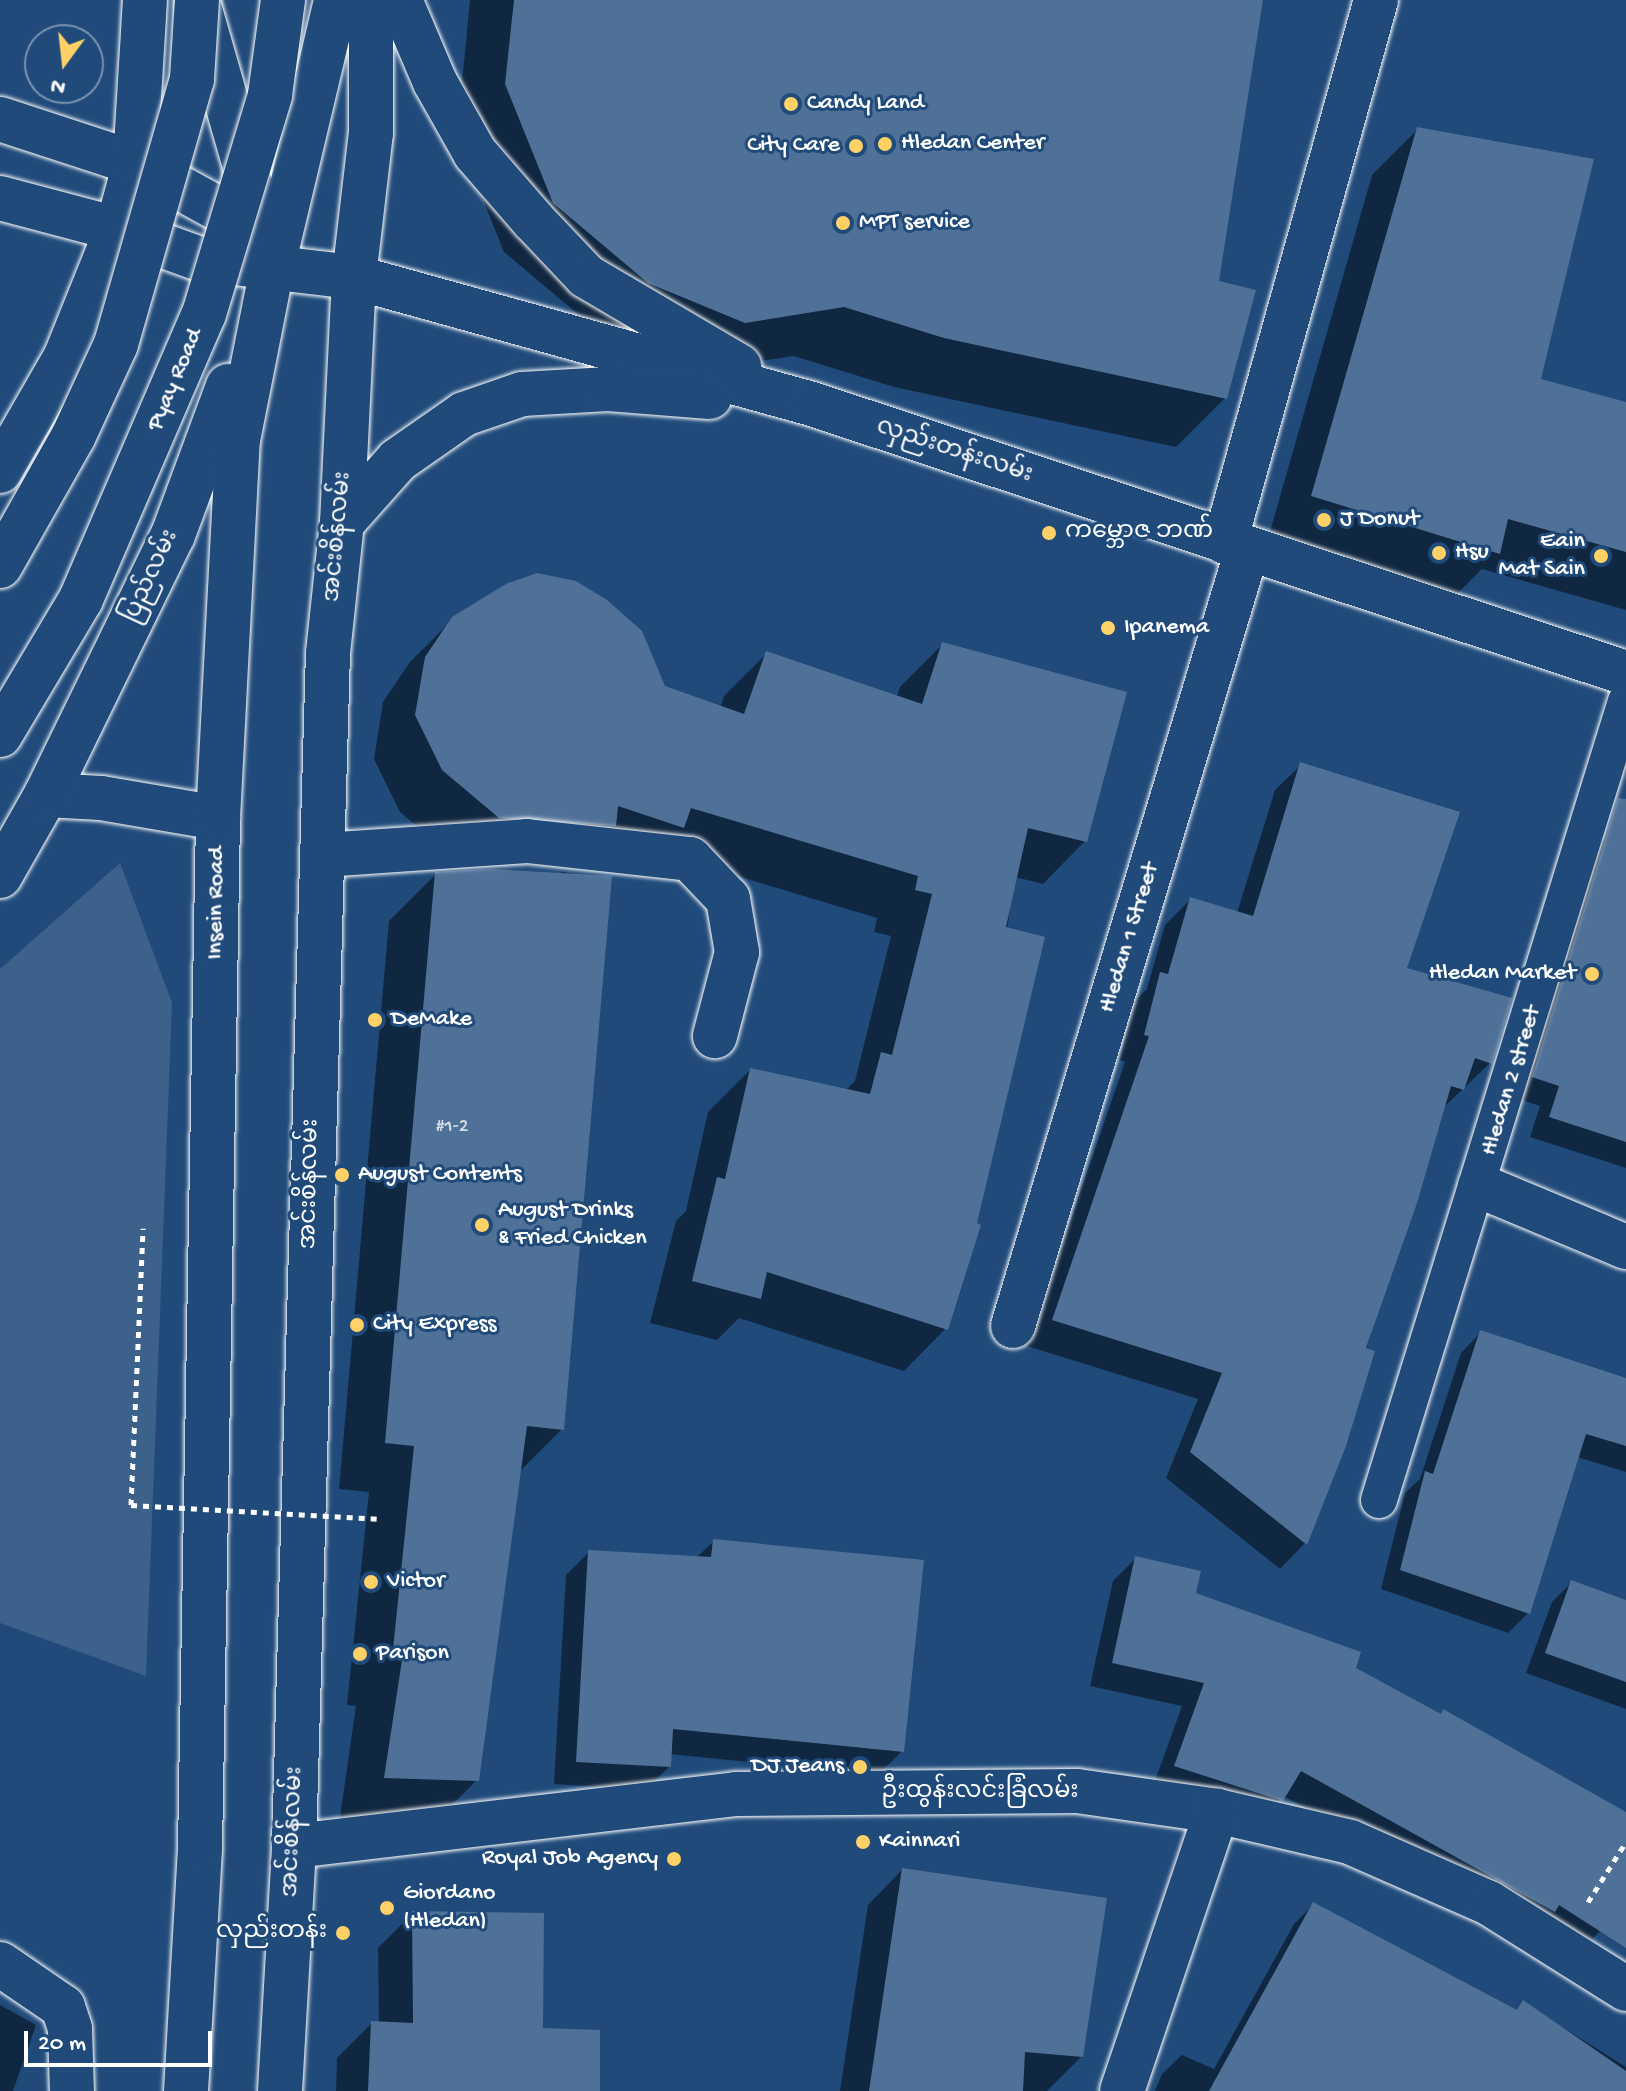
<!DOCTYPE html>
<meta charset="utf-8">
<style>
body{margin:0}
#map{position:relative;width:1626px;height:2091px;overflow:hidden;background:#1f4a7a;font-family:"Gochi Hand","Noto Sans Myanmar",sans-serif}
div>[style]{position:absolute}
.green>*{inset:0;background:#3c618b}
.shadow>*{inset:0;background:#0007}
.building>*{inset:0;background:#507197}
.path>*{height:5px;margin-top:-2.5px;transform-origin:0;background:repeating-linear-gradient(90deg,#fff 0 6px,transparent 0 12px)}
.roads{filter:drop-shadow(0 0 2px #fff) drop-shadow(0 0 2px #fff)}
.lane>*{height:36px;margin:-18px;padding:0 18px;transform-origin:18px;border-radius:18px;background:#1f4a7a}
.street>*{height:44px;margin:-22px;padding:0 22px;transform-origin:22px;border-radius:22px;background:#1f4a7a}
.primary>*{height:44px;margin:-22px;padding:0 22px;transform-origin:22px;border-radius:22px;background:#1f4a7a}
.path-bridge>*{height:5px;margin-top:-2.5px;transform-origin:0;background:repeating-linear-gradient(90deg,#fff 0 6px,transparent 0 12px)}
.bridges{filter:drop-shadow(0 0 2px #fff) drop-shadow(0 0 2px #fff)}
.highway-bridge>*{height:44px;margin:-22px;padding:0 22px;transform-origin:22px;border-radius:22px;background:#1f4a7a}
.dots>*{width:22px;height:22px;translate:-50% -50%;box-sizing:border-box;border:4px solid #1f4a7a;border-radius:50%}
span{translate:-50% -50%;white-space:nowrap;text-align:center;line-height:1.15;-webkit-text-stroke:6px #1f4a7a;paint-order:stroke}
.number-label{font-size:20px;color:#d3dce5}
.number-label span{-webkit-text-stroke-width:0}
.poi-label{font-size:24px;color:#fff}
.left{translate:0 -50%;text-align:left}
.right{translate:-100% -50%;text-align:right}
.street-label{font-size:24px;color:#fff}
.north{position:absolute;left:24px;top:24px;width:80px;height:80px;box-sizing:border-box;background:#1f4a7a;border:2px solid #7992af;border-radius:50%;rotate:195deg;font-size:22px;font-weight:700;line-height:32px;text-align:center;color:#fff}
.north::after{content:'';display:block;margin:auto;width:28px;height:36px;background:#ffd166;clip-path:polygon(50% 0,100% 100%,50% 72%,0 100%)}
.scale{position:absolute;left:24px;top:2031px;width:188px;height:36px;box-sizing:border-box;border:4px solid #fff;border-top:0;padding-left:10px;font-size:24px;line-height:28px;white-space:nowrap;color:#fff;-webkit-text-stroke:6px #1f4a7a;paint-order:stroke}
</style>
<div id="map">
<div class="green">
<div style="clip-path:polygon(120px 863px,172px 1003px,146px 1676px,0 1623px,0 969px)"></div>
</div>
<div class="shadow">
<div style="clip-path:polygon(470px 0,1261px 0,1216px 283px,1225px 398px,1176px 447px,894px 387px,794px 356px,695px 371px,598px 331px,504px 252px,457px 135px)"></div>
<div style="clip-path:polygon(1418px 129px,1539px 380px,1626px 404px,1626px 610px,1482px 569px,1452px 599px,1267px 542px,1372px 175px)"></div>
<div style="clip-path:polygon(453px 619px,720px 708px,724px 696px,766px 654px,897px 697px,900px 687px,942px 645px,1085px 841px,1043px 884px,1015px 877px,946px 1328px,904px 1371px,739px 1318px,717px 1340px,650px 1323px,676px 1221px,686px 1211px,708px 1112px,750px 1070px,845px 1091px,855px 1081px,891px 936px,874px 932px,877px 918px,657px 852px,572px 867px,456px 859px,400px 812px,374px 759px,383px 702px,410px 662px)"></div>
<div style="clip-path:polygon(1301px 765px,1405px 969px,1490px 1063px,1442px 1109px,1305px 1543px,1280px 1569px,1166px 1478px,1198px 1399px,1027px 1346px,1125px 1062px,1119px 1060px,1135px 1000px,1147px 989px,1165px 925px,1191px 899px,1237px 913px,1275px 790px)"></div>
<div style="clip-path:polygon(1607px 837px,1626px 843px,1626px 1168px,1530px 1137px,1540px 1106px,1513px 1097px,1587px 857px)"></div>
<div style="clip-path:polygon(562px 872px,610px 881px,562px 1429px,519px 1472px,477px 1780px,430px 1827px,339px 1824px,356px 1706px,347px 1705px,369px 1492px,339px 1489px,389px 921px,436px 874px,557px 877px)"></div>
<div style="clip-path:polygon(1480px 1333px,1626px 1381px,1626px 1472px,1577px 1457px,1528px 1613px,1508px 1633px,1381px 1589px,1405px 1493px,1420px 1479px,1461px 1353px)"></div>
<div style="clip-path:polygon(714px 1541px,902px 1751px,878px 1775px,669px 1754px,669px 1767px,645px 1790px,554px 1784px,566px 1575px,589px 1552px,696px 1558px)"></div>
<div style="clip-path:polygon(1136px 1558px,1194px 1594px,1353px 1669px,1626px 1814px,1626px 1861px,1600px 1931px,1578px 1954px,1283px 1796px,1258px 1823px,1152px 1789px,1182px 1706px,1090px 1686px,1113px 1581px)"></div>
<div style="clip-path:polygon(1572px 1582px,1626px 1602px,1626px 1709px,1526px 1673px,1552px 1602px)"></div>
<div style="clip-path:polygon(902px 1870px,1081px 2057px,1047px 2091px,840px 2091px,868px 1905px)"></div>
<div style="clip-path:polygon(1314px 1904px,1515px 2012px,1524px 2003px,1626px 2067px,1626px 2091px,1155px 2091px,1162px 2074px,1182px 2055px,1214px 2069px,1294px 1924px)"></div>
<div style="clip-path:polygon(413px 1913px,541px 2030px,598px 2091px,336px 2091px,337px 2058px,372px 2023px,379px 2024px,378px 1948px)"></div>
<div style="clip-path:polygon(0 2005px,36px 2025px,13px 2091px,0 2091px)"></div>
</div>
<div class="building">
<div style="clip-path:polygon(514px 0,1263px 0,1219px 281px,1256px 290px,1227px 399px,944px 338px,844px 307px,745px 323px,648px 283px,553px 203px,505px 84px)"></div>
<div style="clip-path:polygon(1417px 127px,1594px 159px,1541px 379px,1626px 402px,1626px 552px,1508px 519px,1500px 554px,1311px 496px)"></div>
<div style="clip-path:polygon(537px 573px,576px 581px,607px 600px,642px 631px,665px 686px,744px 714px,766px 651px,922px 704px,942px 642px,1127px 692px,1087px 842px,1028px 828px,1006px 927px,1045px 937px,977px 1223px,981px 1225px,948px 1330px,767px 1272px,761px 1299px,692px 1281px,717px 1177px,725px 1179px,750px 1068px,870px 1094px,881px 1052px,892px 1055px,932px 894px,915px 890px,918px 876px,691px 808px,684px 828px,618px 806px,616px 826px,499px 818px,442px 770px,415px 715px,425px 657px,452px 617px,506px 584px)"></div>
<div style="clip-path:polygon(1300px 762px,1460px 812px,1407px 968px,1512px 998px,1492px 1064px,1475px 1058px,1464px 1090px,1451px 1086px,1417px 1203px,1366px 1348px,1375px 1351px,1346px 1446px,1307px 1545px,1190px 1452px,1222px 1373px,1052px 1320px,1149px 1036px,1144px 1035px,1160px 972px,1168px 974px,1190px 897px,1253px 916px)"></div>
<div style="clip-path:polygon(1618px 798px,1626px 799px,1626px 1142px,1549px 1117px,1559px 1086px,1532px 1077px)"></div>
<div style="clip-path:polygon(491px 869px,612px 876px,564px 1430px,527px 1426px,479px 1781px,384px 1778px,402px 1660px,392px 1659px,414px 1446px,385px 1443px,435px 872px)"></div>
<div style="clip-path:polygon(1480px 1330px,1626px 1378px,1626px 1446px,1586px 1434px,1530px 1614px,1400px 1570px,1425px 1471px,1433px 1474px)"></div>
<div style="clip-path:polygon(713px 1539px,924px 1560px,904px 1752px,673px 1729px,671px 1767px,576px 1762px,588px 1550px,711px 1557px)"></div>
<div style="clip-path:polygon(1135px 1556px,1201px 1571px,1196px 1593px,1361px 1652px,1356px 1668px,1441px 1714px,1443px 1709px,1626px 1812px,1626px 1948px,1559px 1905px,1555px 1912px,1301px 1771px,1283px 1801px,1174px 1766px,1204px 1683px,1112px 1663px)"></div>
<div style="clip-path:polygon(1571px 1580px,1626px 1600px,1626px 1682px,1545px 1653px)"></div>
<div style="clip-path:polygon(902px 1868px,1107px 1898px,1083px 2057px,1025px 2052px,1023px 2091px,869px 2091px)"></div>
<div style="clip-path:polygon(1313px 1902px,1517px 2010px,1523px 2000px,1626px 2071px,1626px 2091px,1209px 2091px)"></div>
<div style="clip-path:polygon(412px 1911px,544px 1913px,543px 2028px,600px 2030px,600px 2091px,368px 2091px,371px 2021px,413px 2023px)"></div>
</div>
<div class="path">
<div style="left:131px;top:1505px;width:277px;rotate:-87.5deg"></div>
<div style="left:1588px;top:1902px;width:71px;rotate:-57.7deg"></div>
</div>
<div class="roads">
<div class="lane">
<div style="left:1379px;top:1500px;width:836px;rotate:-72.82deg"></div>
</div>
<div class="street">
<div style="left:1225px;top:542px;width:563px;rotate:-74.43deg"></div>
<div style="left:323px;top:855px;width:204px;rotate:-3.9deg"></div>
<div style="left:527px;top:841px;width:164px;rotate:6.3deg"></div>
<div style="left:690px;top:859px;width:55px;rotate:46.5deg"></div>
<div style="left:728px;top:899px;width:54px;rotate:80.4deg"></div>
<div style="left:737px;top:952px;width:87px;rotate:104.7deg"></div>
<div style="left:1480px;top:1186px;width:158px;rotate:22.7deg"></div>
<div style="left:1013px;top:1326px;width:811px;rotate:-73.22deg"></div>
<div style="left:294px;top:1846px;width:445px;rotate:-6.7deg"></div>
<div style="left:736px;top:1794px;width:341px;rotate:-0.5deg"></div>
<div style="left:1077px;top:1791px;width:141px;rotate:8.1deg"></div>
<div style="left:1217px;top:1811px;width:137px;rotate:13.1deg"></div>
<div style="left:1350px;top:1842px;width:152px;rotate:23.7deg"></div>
<div style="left:1489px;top:1903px;width:162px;rotate:32.1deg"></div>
<div style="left:0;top:1964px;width:76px;rotate:34.3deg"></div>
<div style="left:63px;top:2007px;width:23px;rotate:72deg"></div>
<div style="left:70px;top:2029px;width:62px;rotate:88.2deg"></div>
<div style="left:1122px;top:2091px;width:296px;rotate:-71.3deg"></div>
</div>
<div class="primary">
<div style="left:400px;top:0;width:89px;rotate:66.9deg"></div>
<div style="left:435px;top:82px;width:81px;rotate:60.6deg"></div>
<div style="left:475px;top:153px;width:90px;rotate:49.1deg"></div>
<div style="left:534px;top:221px;width:76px;rotate:46.6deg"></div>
<div style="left:586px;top:276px;width:178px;rotate:30.5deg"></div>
<div style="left:0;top:119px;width:142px;rotate:18.1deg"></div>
<div style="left:135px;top:163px;width:99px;rotate:28.9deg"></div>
<div style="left:222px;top:211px;width:51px;rotate:46.6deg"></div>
<div style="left:0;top:198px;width:121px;rotate:14.8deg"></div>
<div style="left:117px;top:229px;width:88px;rotate:19.9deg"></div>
<div style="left:200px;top:259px;width:155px;rotate:6.7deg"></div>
<div style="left:354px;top:277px;width:475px;rotate:15.5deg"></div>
<div style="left:812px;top:404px;width:857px;rotate:18.29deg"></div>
<div style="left:274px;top:261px;width:268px;rotate:-76.6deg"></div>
<div style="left:0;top:471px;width:133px;rotate:-60.1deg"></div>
<div style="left:66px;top:356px;width:137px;rotate:-68.1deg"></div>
<div style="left:117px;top:229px;width:68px;rotate:-74.7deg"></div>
<div style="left:135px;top:163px;width:163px;rotate:-86.5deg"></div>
<div style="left:342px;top:523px;width:84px;rotate:-48.4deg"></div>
<div style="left:398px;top:460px;width:80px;rotate:-34.9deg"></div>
<div style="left:464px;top:414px;width:61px;rotate:-19deg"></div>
<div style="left:522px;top:394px;width:86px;rotate:-3.3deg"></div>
<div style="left:608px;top:389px;width:102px;rotate:4.5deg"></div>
<div style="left:46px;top:795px;width:55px;rotate:3.1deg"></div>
<div style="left:101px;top:798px;width:119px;rotate:9.7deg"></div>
<div style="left:0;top:876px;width:93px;rotate:-60.4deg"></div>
<div style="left:46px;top:795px;width:289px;rotate:-64deg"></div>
<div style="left:173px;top:535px;width:159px;rotate:-69.7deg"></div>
<div style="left:186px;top:2091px;width:242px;rotate:-86.7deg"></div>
<div style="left:200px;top:1849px;width:1031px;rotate:-89deg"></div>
<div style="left:218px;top:818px;width:379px;rotate:-87deg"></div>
<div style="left:238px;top:440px;width:179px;rotate:-78.8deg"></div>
<div style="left:273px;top:264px;width:273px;rotate:-106deg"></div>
<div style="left:280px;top:2091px;width:245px;rotate:-86.7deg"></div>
<div style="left:294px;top:1846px;width:1193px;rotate:-88.37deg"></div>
<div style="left:328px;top:653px;width:131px;rotate:-83.9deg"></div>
<div style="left:342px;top:523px;width:246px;rotate:-87.2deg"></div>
<div style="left:354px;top:277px;width:145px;rotate:-83.3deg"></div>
<div style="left:371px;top:133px;width:133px;rotate:-90deg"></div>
</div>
</div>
<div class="path-bridge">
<div style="left:131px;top:1505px;width:247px;rotate:3.2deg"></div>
</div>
<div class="bridges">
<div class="highway-bridge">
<div style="left:0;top:566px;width:150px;rotate:-60.5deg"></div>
<div style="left:74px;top:435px;width:100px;rotate:-65.2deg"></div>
<div style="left:116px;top:344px;width:276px;rotate:-74deg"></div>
<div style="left:192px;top:79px;width:79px;rotate:-86.4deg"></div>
<div style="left:0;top:735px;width:158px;rotate:-59.2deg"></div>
<div style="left:81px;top:599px;width:310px;rotate:-66.7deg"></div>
<div style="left:204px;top:314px;width:229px;rotate:-73.2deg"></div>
<div style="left:270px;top:95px;width:96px;rotate:-82.2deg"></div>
</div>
</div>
<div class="dots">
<div style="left:791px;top:104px;background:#ffd166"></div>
<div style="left:885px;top:144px;background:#ffd166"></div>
<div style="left:856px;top:146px;background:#ffd166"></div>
<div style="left:843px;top:223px;background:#ffd166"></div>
<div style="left:1324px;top:520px;background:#ffd166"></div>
<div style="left:1049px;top:533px;background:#ffd166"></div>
<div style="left:1439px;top:553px;background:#ffd166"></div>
<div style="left:1601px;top:556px;background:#ffd166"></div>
<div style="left:1108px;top:628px;background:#ffd166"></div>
<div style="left:1592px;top:974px;background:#ffd166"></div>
<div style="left:375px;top:1020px;background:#ffd166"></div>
<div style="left:342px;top:1175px;background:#ffd166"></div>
<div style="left:482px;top:1225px;background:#ffd166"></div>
<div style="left:357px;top:1325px;background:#ffd166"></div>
<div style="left:371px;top:1582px;background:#ffd166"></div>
<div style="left:360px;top:1654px;background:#ffd166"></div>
<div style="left:860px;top:1767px;background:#ffd166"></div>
<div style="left:863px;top:1842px;background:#ffd166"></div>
<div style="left:674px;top:1859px;background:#ffd166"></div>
<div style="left:387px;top:1908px;background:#ffd166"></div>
<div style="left:343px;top:1933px;background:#ffd166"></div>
</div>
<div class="number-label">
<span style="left:452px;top:1127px">#1-2</span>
</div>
<div class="poi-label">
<span class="left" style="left:807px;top:104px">Candy Land</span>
<span class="left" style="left:901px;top:144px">Hledan Center</span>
<span class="right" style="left:840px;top:146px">City Care</span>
<span class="left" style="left:859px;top:223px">MPT service</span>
<span class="left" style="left:1340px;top:520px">J Donut</span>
<span class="left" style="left:1065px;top:533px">ကမ္ဘောဇ ဘဏ်</span>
<span class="right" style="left:1585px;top:556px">Eain<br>Mat Sain</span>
<span class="left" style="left:1455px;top:553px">Hsu</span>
<span class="left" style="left:1124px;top:628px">Ipanema</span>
<span class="right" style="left:1576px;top:974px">Hledan Market</span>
<span class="left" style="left:391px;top:1020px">DeMake</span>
<span class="left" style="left:358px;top:1175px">August Contents</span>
<span class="left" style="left:498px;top:1225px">August Drinks<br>&amp; Fried Chicken</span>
<span class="left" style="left:373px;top:1325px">City Express</span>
<span class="left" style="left:387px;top:1582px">Victor</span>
<span class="left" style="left:376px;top:1654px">Parison</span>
<span class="right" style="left:844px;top:1767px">DJ Jeans</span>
<span class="left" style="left:879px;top:1842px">Kainnari</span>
<span class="right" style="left:658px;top:1859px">Royal Job Agency</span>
<span class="left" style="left:403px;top:1908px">Giordano<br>(Hledan)</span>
<span class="right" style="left:327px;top:1933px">လှည်းတန်း</span>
</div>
<div class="street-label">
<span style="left:176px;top:380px;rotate:-67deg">Pyay Road</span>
<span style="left:954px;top:452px;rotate:18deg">လှည်းတန်းလမ်း</span>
<span style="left:339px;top:537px;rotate:-85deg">အင်းစိန်လမ်း</span>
<span style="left:152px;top:577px;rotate:-65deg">ပြည်လမ်း</span>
<span style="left:217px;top:903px;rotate:-89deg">Insein Road</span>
<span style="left:1130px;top:938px;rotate:-73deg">Hledan 1 Street</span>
<span style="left:1512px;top:1081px;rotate:-73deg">Hledan 2 street</span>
<span style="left:311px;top:1184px;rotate:-89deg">အင်းစိန်လမ်း</span>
<span style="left:980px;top:1793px">ဦးထွန်းလင်းခြံလမ်း</span>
<span style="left:294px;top:1832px;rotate:-88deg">အင်းစိန်လမ်း</span>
</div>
<div class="north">N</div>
<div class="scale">20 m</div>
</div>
